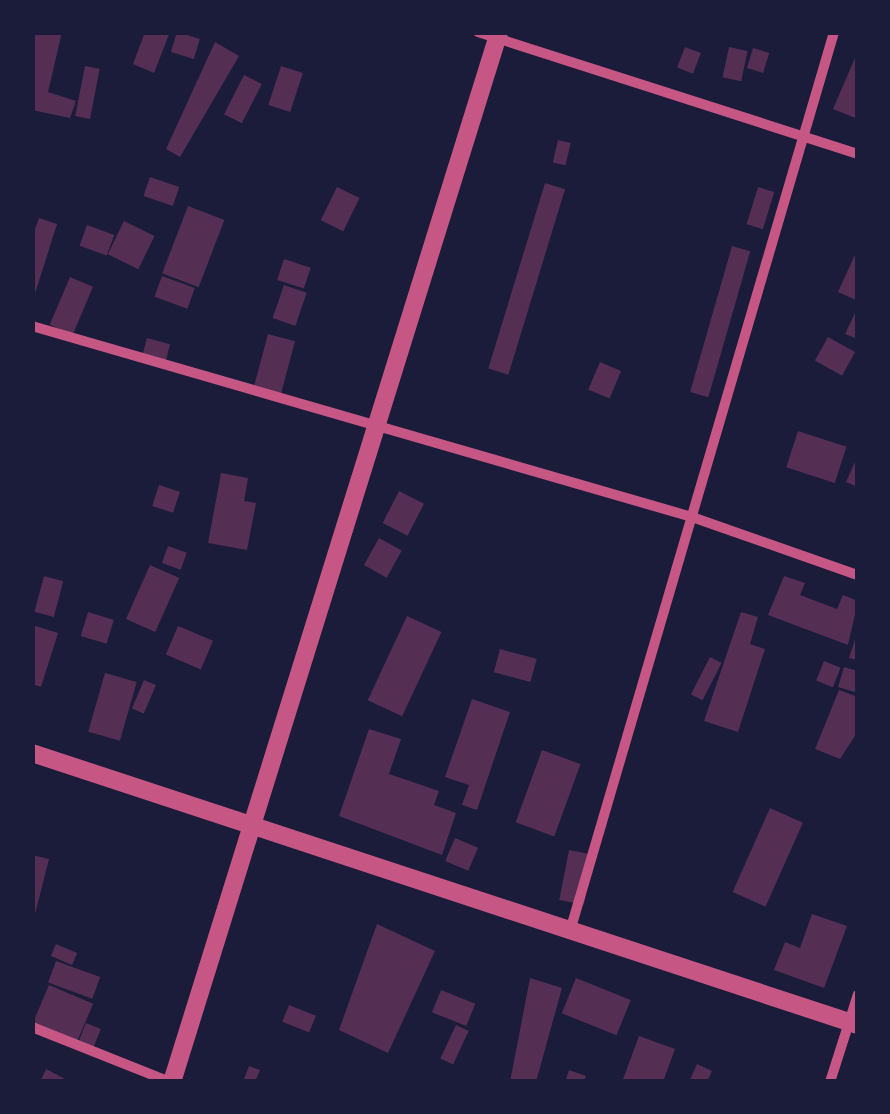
<!DOCTYPE html>
<style>
body{margin:0}
#map{position:relative;width:890px;height:1114px;overflow:hidden;background:#1b1b3a;font-family:"Times New Roman",serif}
div>[style]{position:absolute}
.building>*{inset:0;background:#542f53;transform-origin:0 0}
.minor>*{height:10px;margin:-5px;padding:0 5px;transform-origin:5px;border-radius:5px;background:#c65784}
.tertiary>*{height:18px;margin:-9px;padding:0 9px;transform-origin:9px;border-radius:9px;background:#c65784}
span{translate:-50% -50%;white-space:nowrap;text-align:center;line-height:1.15;-webkit-text-stroke:10px #1b1b3a;paint-order:stroke}
.frame{position:absolute;inset:0;border:35px solid #1b1b3a;pointer-events:none}
</style>
<div id="map">
<div class="building">
<div style="clip-path:polygon(32px 32px,62px 32px,48px 92px,76px 101px,70px 118px,32px 110px)"></div>
<div style="clip-path:polygon(145px 32px,170px 32px,154px 73px,133px 64px)"></div>
<div style="left:177px;top:32px;width:24px;height:21px;rotate:17deg"></div>
<div style="clip-path:polygon(215px 42px,239px 56px,180px 157px,166px 149px)"></div>
<div style="left:685px;top:47px;width:17px;height:22px;rotate:21deg"></div>
<div style="left:729px;top:47px;width:19px;height:31px;rotate:12deg"></div>
<div style="left:753px;top:48px;width:17px;height:21px;rotate:17deg"></div>
<div style="clip-path:polygon(858px 51px,858px 119px,833px 109px)"></div>
<div style="left:85px;top:66px;width:15px;height:51px;rotate:11deg"></div>
<div style="left:281px;top:66px;width:23px;height:41px;rotate:18deg"></div>
<div style="left:244px;top:75px;width:20px;height:44px;rotate:27deg"></div>
<div style="left:558px;top:140px;width:13px;height:23px;rotate:13deg"></div>
<div style="left:150px;top:177px;width:31px;height:20px;rotate:19deg"></div>
<div style="left:545px;top:183px;width:21px;height:194px;rotate:17deg"></div>
<div style="left:337px;top:187px;width:25px;height:37px;rotate:26deg"></div>
<div style="left:758px;top:187px;width:17px;height:39px;rotate:17deg"></div>
<div style="left:188px;top:206px;width:39px;height:72px;rotate:21deg"></div>
<div style="clip-path:polygon(39px 218px,57px 224px,33px 300px,32px 237px)"></div>
<div style="left:124px;top:221px;width:34px;height:37px;rotate:26deg"></div>
<div style="left:87px;top:225px;width:29px;height:22px;rotate:20deg"></div>
<div style="left:732px;top:246px;width:19px;height:152px;rotate:16deg"></div>
<div style="clip-path:polygon(858px 248px,858px 301px,838px 292px)"></div>
<div style="left:284px;top:259px;width:28px;height:22px;rotate:18deg"></div>
<div style="left:162px;top:276px;width:35px;height:22px;rotate:20deg"></div>
<div style="left:70px;top:277px;width:25px;height:52px;rotate:23deg"></div>
<div style="left:284px;top:285px;width:24px;height:35px;rotate:19deg"></div>
<div style="clip-path:polygon(858px 307px,858px 339px,845px 334px)"></div>
<div style="left:268px;top:334px;width:28px;height:60px;rotate:15deg"></div>
<div style="left:828px;top:337px;width:31px;height:27px;rotate:29deg"></div>
<div style="left:147px;top:338px;width:24px;height:19px;rotate:15deg"></div>
<div style="left:600px;top:362px;width:23px;height:30px;rotate:23deg"></div>
<div style="left:798px;top:431px;width:51px;height:38px;rotate:18deg"></div>
<div style="clip-path:polygon(858px 455px,858px 487px,846px 482px)"></div>
<div style="clip-path:polygon(221px 473px,248px 478px,244px 501px,256px 503px,247px 550px,208px 543px)"></div>
<div style="left:159px;top:485px;width:22px;height:22px;rotate:18deg"></div>
<div style="left:399px;top:491px;width:28px;height:36px;rotate:27deg"></div>
<div style="left:379px;top:538px;width:26px;height:31px;rotate:29deg"></div>
<div style="left:168px;top:546px;width:20px;height:18px;rotate:20deg"></div>
<div style="left:150px;top:565px;width:32px;height:59px;rotate:24deg"></div>
<div style="left:44px;top:576px;width:20px;height:37px;rotate:15deg"></div>
<div style="clip-path:polygon(784px 576px,805px 583px,800px 595px,837px 609px,843px 595px,858px 601px,848px 645px,768px 615px)"></div>
<div style="left:88px;top:612px;width:27px;height:25px;rotate:17deg"></div>
<div style="clip-path:polygon(741px 612px,758px 617px,750px 644px,765px 649px,738px 732px,704px 721px)"></div>
<div style="left:407px;top:616px;width:38px;height:93px;rotate:25deg"></div>
<div style="clip-path:polygon(32px 625px,58px 633px,41px 687px,32px 684px)"></div>
<div style="left:178px;top:626px;width:38px;height:31px;rotate:23deg"></div>
<div style="clip-path:polygon(858px 630px,858px 660px,849px 658px)"></div>
<div style="left:500px;top:649px;width:38px;height:24px;rotate:15deg"></div>
<div style="left:710px;top:657px;width:13px;height:42px;rotate:27deg"></div>
<div style="left:824px;top:661px;width:18px;height:21px;rotate:22deg"></div>
<div style="clip-path:polygon(844px 667px,858px 671px,858px 693px,838px 687px)"></div>
<div style="left:105px;top:673px;width:33px;height:61px;rotate:16deg"></div>
<div style="left:144px;top:680px;width:13px;height:31px;rotate:23deg"></div>
<div style="clip-path:polygon(839px 690px,858px 697px,858px 731px,840px 759px,815px 749px)"></div>
<div style="clip-path:polygon(472px 699px,510px 712px,477px 810px,462px 805px,469px 785px,445px 777px)"></div>
<div style="clip-path:polygon(369px 729px,401px 739px,389px 774px,439px 791px,434px 805px,456px 813px,442px 855px,339px 816px)"></div>
<div style="left:542px;top:750px;width:41px;height:77px;rotate:20deg"></div>
<div style="left:770px;top:808px;width:36px;height:92px;rotate:24deg"></div>
<div style="left:455px;top:838px;width:25px;height:25px;rotate:23deg"></div>
<div style="left:569px;top:850px;width:25px;height:51px;rotate:11deg"></div>
<div style="clip-path:polygon(32px 855px,49px 859px,34px 918px,32px 918px)"></div>
<div style="clip-path:polygon(812px 914px,847px 926px,824px 988px,774px 970px,785px 942px,800px 948px)"></div>
<div style="clip-path:polygon(377px 924px,435px 951px,388px 1053px,339px 1030px)"></div>
<div style="left:56px;top:944px;width:23px;height:13px;rotate:23deg"></div>
<div style="left:56px;top:961px;width:47px;height:23px;rotate:20deg"></div>
<div style="clip-path:polygon(530px 978px,562px 988px,536px 1082px,510px 1082px)"></div>
<div style="left:576px;top:978px;width:59px;height:38px;rotate:22deg"></div>
<div style="left:49px;top:985px;width:48px;height:43px;rotate:23deg"></div>
<div style="left:441px;top:990px;width:37px;height:24px;rotate:22deg"></div>
<div style="left:289px;top:1005px;width:29px;height:18px;rotate:22deg"></div>
<div style="left:86px;top:1023px;width:16px;height:25px;rotate:22deg"></div>
<div style="left:456px;top:1025px;width:14px;height:37px;rotate:25deg"></div>
<div style="clip-path:polygon(639px 1036px,675px 1049px,663px 1082px,622px 1082px)"></div>
<div style="clip-path:polygon(697px 1064px,712px 1071px,707px 1082px,689px 1082px)"></div>
<div style="clip-path:polygon(249px 1066px,260px 1070px,255px 1082px,243px 1082px)"></div>
<div style="clip-path:polygon(46px 1069px,71px 1082px,40px 1082px)"></div>
<div style="clip-path:polygon(569px 1070px,586px 1076px,584px 1082px,565px 1082px)"></div>
</div>
<div class="minor">
<div style="left:478px;top:32px;width:399px;rotate:17.8deg"></div>
<div style="left:32px;top:326px;width:687px;rotate:16.14deg"></div>
<div style="left:692px;top:517px;width:176px;rotate:19.3deg"></div>
<div style="left:570px;top:931px;width:937px;rotate:-73.63deg"></div>
<div style="left:32px;top:1027px;width:149px;rotate:21.7deg"></div>
<div style="left:830px;top:1082px;width:92px;rotate:-72.3deg"></div>
</div>
<div class="tertiary">
<div style="left:32px;top:753px;width:870px;rotate:18.23deg"></div>
<div style="left:172px;top:1082px;width:1100px;rotate:-72.7deg"></div>
</div>
<div class="frame"></div>
</div>
